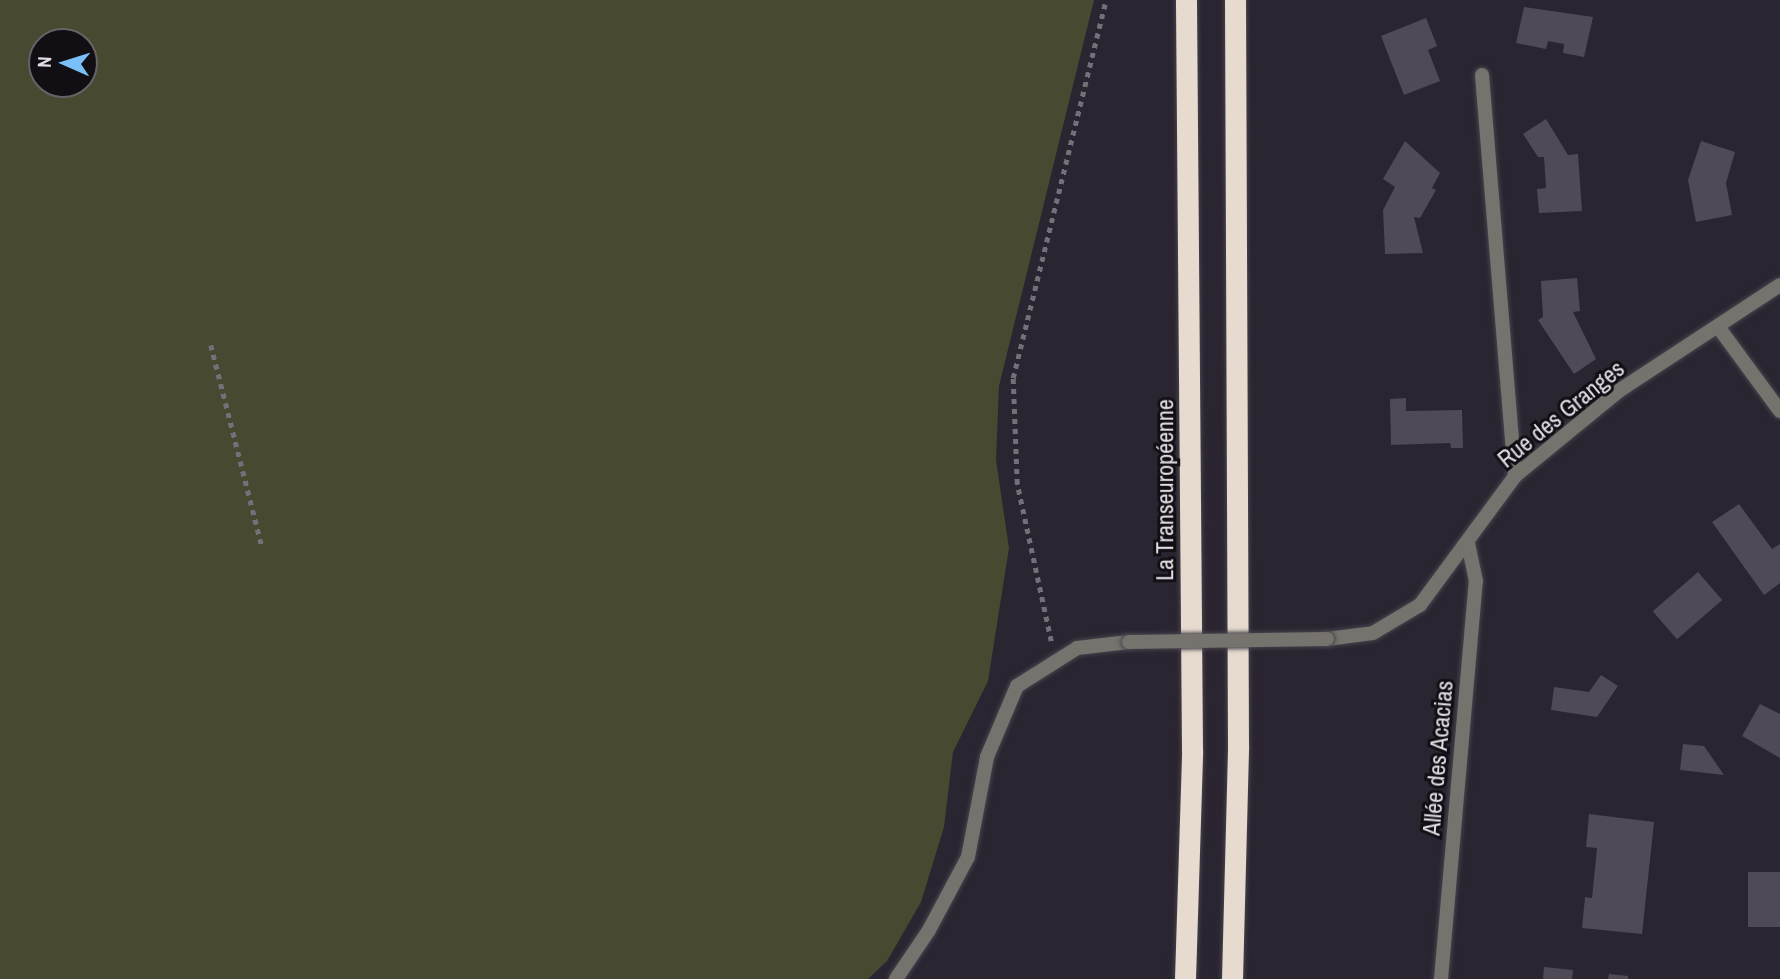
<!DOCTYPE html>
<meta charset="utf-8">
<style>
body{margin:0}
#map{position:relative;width:1780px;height:979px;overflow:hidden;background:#2a2530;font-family:"Archivo Narrow",sans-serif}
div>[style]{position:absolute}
.green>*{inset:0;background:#474a30}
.building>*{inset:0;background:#4f4a56;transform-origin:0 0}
.path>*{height:4.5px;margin-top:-2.25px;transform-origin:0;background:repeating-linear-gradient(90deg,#74707a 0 5px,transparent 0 10px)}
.roads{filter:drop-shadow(0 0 2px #47434d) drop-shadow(0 0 2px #47434d)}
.street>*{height:14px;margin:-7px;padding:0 7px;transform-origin:7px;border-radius:7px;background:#76726d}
.highway>*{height:21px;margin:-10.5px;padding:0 10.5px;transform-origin:10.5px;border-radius:10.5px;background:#e6dbce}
.bridges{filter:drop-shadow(0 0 2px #47434d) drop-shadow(0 0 2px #47434d)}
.street-bridge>*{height:14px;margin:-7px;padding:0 7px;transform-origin:7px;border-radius:7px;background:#76726d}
span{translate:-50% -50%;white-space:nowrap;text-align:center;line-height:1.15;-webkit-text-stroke:6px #110f14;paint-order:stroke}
.street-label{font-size:24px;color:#e2dee6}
.north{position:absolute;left:28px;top:28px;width:70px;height:70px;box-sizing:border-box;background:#110f14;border:2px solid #656268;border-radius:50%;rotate:273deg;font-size:19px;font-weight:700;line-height:28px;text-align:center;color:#e2dee6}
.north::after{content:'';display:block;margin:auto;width:24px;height:32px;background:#7abff8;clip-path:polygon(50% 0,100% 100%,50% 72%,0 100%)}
</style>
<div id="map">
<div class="green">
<div style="clip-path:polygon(evenodd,0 0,1094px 0,999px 386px,996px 460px,1009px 548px,988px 681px,953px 752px,944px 827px,921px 902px,887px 961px,868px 979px,0 979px,0 0,42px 42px,84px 42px,84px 84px,42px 84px,42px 42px)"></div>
</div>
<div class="building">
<div style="clip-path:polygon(1524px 7px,1593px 17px,1584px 57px,1563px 53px,1564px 44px,1548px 41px,1546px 49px,1516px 43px)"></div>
<div style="clip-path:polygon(1426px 18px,1437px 46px,1428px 50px,1440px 81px,1404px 95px,1381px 36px)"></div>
<div style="clip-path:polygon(1546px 119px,1568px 155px,1578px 154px,1582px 211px,1539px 213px,1537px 189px,1546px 188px,1544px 157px,1538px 157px,1523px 134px)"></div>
<div style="clip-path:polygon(1405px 141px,1440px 173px,1432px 188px,1436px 190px,1420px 218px,1414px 217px,1423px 253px,1385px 254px,1383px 210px,1395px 187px,1383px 179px)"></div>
<div style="clip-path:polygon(1701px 141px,1735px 152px,1726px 183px,1732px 215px,1696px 222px,1688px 180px)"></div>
<div style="clip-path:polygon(1577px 278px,1580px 311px,1573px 312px,1596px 359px,1574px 374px,1538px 320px,1543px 317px,1541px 281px)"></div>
<div style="clip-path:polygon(1406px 398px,1406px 411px,1462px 410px,1463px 448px,1451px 448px,1450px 443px,1391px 445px,1390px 399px)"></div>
<div style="clip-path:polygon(1739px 504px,1772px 549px,1780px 544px,1780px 583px,1764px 595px,1712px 522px)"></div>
<div style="left:1698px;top:572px;width:37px;height:60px;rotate:49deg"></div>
<div style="clip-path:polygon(1601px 675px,1618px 686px,1597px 717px,1551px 710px,1554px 687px,1589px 692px)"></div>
<div style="clip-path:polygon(1760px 704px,1780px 714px,1780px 758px,1742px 736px)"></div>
<div style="clip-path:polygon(1683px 744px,1704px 746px,1724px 775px,1680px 770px)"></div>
<div style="clip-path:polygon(1589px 814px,1654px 822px,1642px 934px,1582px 928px,1585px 897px,1592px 898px,1597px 848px,1586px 847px)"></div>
<div style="left:1780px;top:872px;width:55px;height:32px;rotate:90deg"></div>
<div style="clip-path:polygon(1544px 967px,1573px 970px,1572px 979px,1543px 979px)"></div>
<div style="clip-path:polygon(1609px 974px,1628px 976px,1628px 979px,1608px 979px)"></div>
</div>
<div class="path">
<div style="left:211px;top:345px;width:207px;rotate:75.8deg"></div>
<div style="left:1051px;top:641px;width:161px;rotate:-102.2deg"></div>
<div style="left:1017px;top:484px;width:106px;rotate:-92.2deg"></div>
<div style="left:1013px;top:378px;width:389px;rotate:-76.2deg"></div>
</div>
<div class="roads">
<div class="street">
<div style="left:1482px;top:75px;width:402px;rotate:85.3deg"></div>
<div style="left:1719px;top:328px;width:103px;rotate:53.7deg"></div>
<div style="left:1327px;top:639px;width:46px;rotate:-7.4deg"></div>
<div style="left:1373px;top:633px;width:55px;rotate:-30.8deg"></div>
<div style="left:1420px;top:605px;width:160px;rotate:-53.6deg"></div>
<div style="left:1515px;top:476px;width:136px;rotate:-39.3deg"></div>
<div style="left:1620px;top:390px;width:191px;rotate:-33.3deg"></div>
<div style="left:896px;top:979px;width:59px;rotate:-56deg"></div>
<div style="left:929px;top:930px;width:83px;rotate:-61.9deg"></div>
<div style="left:968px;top:857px;width:102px;rotate:-79.2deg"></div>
<div style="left:987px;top:757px;width:77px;rotate:-67.1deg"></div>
<div style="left:1017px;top:686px;width:71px;rotate:-32.3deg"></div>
<div style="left:1077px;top:648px;width:52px;rotate:-6.6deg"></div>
<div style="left:1441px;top:979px;width:400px;rotate:-85deg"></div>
<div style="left:1476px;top:581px;width:40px;rotate:-102deg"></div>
</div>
<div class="highway">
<div style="left:1185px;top:979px;width:229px;rotate:-88.2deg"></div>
<div style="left:1192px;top:750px;width:750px;rotate:-90.46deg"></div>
<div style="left:1232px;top:979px;width:234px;rotate:-88.5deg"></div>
<div style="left:1238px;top:745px;width:745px;rotate:-90.23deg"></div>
</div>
</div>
<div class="bridges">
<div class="street-bridge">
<div style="left:1129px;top:642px;width:198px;rotate:-0.9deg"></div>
</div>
</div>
<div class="street-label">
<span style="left:1561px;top:414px;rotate:-39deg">Rue des Granges</span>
<span style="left:1165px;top:490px;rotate:-90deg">La Transeuropéenne</span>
<span style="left:1438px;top:758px;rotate:-85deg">Allée des Acacias</span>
</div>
<div class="north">N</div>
</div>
